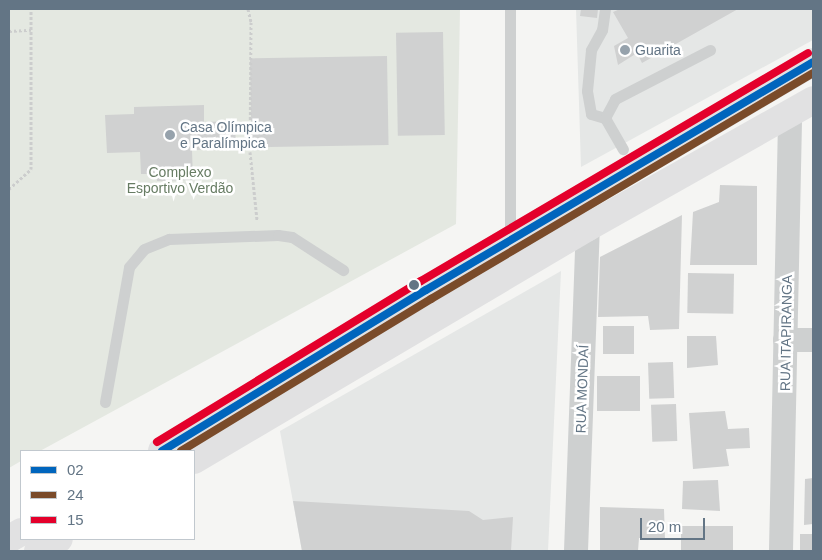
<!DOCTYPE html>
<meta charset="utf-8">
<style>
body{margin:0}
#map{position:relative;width:822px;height:560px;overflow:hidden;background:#f5f5f3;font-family:Arial,sans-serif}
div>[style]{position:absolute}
.built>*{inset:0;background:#e5e7e6}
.green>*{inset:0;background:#e4e8e1}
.building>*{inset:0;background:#d0d1d1;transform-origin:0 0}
.path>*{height:3px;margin-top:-1.5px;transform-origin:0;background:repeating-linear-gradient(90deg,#cccdcd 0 2.5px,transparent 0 5px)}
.lane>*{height:11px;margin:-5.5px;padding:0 5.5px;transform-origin:5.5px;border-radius:5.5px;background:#ced0d0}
.street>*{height:24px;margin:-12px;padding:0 12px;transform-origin:12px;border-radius:12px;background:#ced0d0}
.secondary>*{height:28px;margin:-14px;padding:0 14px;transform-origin:14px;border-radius:14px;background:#e1e1e2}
.bus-1>*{height:8px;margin:-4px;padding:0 4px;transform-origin:4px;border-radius:4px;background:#0065bd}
.bus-2>*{height:8px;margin:-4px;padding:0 4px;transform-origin:4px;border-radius:4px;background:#7a4b2a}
.bus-3>*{height:8px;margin:-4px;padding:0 4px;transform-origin:4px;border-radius:4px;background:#e4002b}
.dots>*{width:14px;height:14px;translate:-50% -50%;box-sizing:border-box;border:2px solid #fff;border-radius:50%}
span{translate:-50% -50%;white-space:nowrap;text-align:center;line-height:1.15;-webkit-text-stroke:5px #fff;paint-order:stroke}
.poi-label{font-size:14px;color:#637585}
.left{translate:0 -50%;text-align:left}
.park-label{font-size:14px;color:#677c63}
.street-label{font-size:14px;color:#637585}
.frame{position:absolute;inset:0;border:10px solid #637585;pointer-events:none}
.legend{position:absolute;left:20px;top:450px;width:175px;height:90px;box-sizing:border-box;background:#fff;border:1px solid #c1c8ce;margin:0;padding:6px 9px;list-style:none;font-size:15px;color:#637585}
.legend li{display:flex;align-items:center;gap:10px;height:25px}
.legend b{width:25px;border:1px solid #c1c8ce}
.scale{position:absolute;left:640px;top:518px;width:65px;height:22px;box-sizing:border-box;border:2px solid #637585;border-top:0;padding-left:6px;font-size:15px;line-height:18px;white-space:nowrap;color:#637585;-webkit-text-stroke:4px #fff;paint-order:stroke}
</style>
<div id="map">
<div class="built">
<div style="clip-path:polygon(576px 9px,813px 9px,813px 40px,581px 167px)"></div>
<div style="clip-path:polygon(561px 271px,548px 551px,302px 551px,280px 431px)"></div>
</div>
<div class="green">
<div style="clip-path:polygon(9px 9px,460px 9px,456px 224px,40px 451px,21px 451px,21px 461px,9px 468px)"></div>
</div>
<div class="building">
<div style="clip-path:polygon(581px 9px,598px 9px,597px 18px,580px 16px)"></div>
<div style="clip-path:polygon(620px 9px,738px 9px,642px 63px,637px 53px,618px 65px,614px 46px,628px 38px,613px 12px)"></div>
<div style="left:443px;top:32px;width:103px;height:47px;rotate:89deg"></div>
<div style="left:387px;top:56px;width:89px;height:137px;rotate:89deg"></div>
<div style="clip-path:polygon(204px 105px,204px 122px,235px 121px,236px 149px,192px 150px,193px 180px,157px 181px,157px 174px,141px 174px,140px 152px,107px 153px,105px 115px,134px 114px,134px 107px)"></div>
<div style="clip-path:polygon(720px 185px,757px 186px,757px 265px,690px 265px,693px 212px,719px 202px)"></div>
<div style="clip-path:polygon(682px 215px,679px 329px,650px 330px,648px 316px,598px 317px,600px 257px)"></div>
<div style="left:688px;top:273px;width:46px;height:40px;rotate:1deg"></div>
<div style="left:603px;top:326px;width:31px;height:28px"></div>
<div style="clip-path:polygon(687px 336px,716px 336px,718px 365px,687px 368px)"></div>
<div style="left:673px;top:362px;width:36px;height:25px;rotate:88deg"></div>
<div style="left:597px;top:376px;width:43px;height:35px"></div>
<div style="left:676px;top:404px;width:37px;height:25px;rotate:88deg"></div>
<div style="clip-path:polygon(725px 411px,728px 429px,749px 428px,750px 448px,726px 449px,729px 466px,693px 469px,689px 413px)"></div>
<div style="clip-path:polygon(813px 478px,813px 524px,804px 525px,805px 479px)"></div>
<div style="clip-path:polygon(718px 480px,720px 511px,682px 509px,683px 481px)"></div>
<div style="clip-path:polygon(293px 501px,469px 511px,483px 520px,513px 517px,511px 551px,302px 551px)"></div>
<div style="clip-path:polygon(600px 507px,664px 509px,665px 539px,639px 538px,638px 551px,600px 551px)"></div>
<div style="left:681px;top:526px;width:52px;height:25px"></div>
<div style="left:800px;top:534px;width:13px;height:17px"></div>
</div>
<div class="path">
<div style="left:248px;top:9px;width:13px;rotate:77deg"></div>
<div style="left:251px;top:22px;width:130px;rotate:90.4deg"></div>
<div style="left:250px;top:152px;width:68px;rotate:84.1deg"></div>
<div style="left:9px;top:31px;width:22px;rotate:-3deg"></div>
<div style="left:9px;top:189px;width:30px;rotate:-42deg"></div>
<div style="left:31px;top:169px;width:160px;rotate:-90deg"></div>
</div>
<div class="lane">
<div style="left:605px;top:9px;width:21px;rotate:98deg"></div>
<div style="left:602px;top:30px;width:23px;rotate:119deg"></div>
<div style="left:591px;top:50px;width:41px;rotate:95.6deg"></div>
<div style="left:587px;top:91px;width:23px;rotate:80deg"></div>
<div style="left:591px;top:114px;width:15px;rotate:16deg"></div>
<div style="left:605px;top:118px;width:36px;rotate:60deg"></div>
<div style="left:605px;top:118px;width:21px;rotate:-62deg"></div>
<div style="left:615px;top:99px;width:107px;rotate:-27.3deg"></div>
<div style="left:510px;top:238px;width:229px;rotate:-90deg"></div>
<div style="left:105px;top:402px;width:137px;rotate:-79.9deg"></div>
<div style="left:129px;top:267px;width:23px;rotate:-50deg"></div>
<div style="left:144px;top:249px;width:27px;rotate:-22deg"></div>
<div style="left:169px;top:239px;width:109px;rotate:-2.1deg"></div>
<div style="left:278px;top:235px;width:14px;rotate:8deg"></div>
<div style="left:292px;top:237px;width:61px;rotate:32.9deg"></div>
</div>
<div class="street">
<div style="left:785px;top:340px;width:28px"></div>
<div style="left:576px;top:551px;width:324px;rotate:-87.9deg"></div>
<div style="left:781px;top:551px;width:437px;rotate:-88.8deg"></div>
</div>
<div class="secondary">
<div style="left:162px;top:451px;width:309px;rotate:-31.4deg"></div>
<div style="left:426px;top:290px;width:449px;rotate:-30.5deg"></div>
<div style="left:194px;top:460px;width:458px;rotate:-30.6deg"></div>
<div style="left:588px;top:227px;width:258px;rotate:-29.4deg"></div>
<div style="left:9px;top:539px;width:14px;rotate:-30deg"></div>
<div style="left:38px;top:551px;width:24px;rotate:-30deg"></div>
</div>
<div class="bus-1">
<div style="left:162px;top:451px;width:309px;rotate:-31.4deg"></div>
<div style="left:426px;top:290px;width:449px;rotate:-30.5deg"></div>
</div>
<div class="bus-2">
<div style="left:181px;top:451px;width:293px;rotate:-31.3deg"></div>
<div style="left:431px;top:299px;width:444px;rotate:-30.6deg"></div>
</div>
<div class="bus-3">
<div style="left:157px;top:442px;width:309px;rotate:-31.4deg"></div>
<div style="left:421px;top:281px;width:449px;rotate:-30.5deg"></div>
</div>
<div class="dots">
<div style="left:625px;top:50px;background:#96a2ac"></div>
<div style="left:170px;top:135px;background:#96a2ac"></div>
<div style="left:414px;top:285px;background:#637585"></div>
</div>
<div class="poi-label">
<span class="left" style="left:635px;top:50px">Guarita</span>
<span class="left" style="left:180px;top:135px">Casa Olímpica<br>e Paralímpica</span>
</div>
<div class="park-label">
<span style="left:180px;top:180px">Complexo<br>Esportivo Verdão</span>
</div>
<div class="street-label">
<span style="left:786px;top:333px;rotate:-89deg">RUA ITAPIRANGA</span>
<span style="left:582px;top:389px;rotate:-88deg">RUA MONDAÍ</span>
</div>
<div class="frame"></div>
<ul class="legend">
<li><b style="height:6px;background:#0065bd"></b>02</li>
<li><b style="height:6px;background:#7a4b2a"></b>24</li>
<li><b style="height:6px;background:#e4002b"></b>15</li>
</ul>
<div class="scale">20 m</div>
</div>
